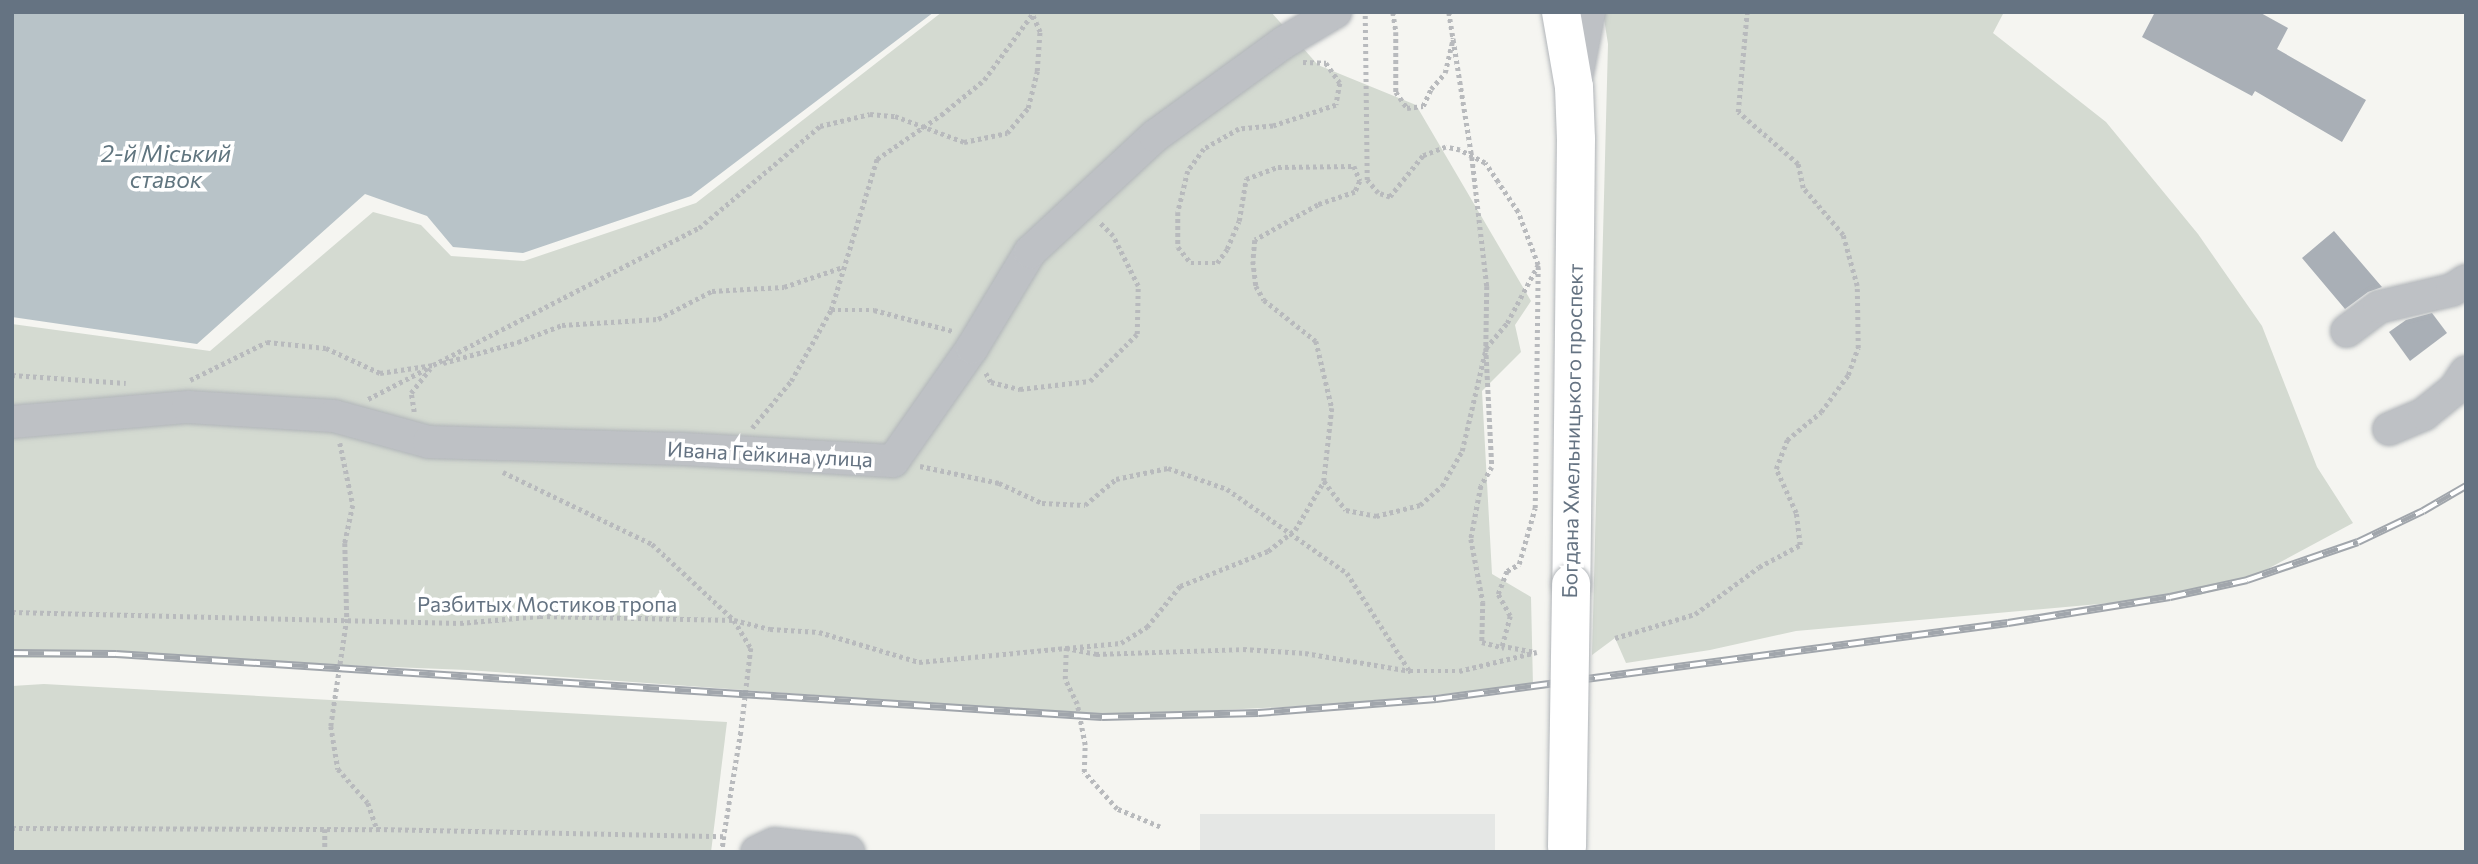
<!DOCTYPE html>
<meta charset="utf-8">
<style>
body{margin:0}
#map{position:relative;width:2478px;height:864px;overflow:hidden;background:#f5f5f1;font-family:Commissioner,sans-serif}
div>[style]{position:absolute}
.built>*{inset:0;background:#e5e7e5;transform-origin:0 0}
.green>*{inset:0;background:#d4dad1}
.water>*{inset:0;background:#b8c3c8}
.building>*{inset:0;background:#a9afb6}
.path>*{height:4.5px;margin-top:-2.25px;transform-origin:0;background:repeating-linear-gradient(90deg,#b8babd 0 3.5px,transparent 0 7px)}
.roads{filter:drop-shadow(0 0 2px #b1b5b9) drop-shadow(0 0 2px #b1b5b9)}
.minor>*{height:32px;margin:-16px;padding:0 16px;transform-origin:16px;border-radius:16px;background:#bec1c5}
.major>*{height:38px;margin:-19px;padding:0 19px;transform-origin:19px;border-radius:19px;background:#fff}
.rail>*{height:8px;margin-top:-4px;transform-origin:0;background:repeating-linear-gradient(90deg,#fff 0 16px,#a1a6ac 0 32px);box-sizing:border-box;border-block:2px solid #a1a6ac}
.bridges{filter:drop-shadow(0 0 2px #b1b5b9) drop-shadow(0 0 2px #b1b5b9)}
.major-bridge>*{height:38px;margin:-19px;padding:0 19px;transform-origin:19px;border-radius:19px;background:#fff}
span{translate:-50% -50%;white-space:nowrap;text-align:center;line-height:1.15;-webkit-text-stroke:7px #fff;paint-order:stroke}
.street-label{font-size:21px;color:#657382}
.water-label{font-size:23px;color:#60757f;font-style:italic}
.frame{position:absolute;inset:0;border:14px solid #657382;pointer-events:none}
</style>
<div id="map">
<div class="built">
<div style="left:1200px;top:814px;width:295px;height:38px"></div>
</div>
<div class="green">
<div style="clip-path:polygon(942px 12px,1271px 12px,1318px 65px,1416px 105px,1531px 301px,1515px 325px,1521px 352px,1482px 391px,1492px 574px,1531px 597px,1533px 686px,1324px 705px,1103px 716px,467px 670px,137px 657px,12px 658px,12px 324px,210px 351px,373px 212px,421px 225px,451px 256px,524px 261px,696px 203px)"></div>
<div style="clip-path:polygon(1603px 12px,2004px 12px,1993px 33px,2106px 122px,2198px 234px,2262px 326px,2317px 467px,2353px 523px,2247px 580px,2200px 595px,1796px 631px,1710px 650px,1626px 663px,1615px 638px,1592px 655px,1608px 44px)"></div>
<div style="clip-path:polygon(44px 684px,727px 722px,711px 852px,12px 852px,12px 686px)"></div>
</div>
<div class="water">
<div style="clip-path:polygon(12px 12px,934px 12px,691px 196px,523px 253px,453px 247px,427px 216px,365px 194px,197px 344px,12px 317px)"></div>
</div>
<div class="building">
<div style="clip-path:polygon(2155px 12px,2259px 12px,2288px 28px,2277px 49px,2366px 100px,2342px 142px,2255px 91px,2252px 96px,2142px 37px)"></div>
<div style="clip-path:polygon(2334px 231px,2382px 287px,2368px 292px,2345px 309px,2302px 258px)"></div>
<div style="clip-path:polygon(2432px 313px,2447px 333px,2410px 361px,2389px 332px,2406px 320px)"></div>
</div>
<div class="path">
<div style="left:1393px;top:12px;width:20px;rotate:81deg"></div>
<div style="left:1396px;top:32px;width:60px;rotate:90deg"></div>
<div style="left:1396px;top:92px;width:19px;rotate:55deg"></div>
<div style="left:1407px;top:108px;width:16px;rotate:-7deg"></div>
<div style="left:1423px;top:106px;width:19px;rotate:-65deg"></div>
<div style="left:1431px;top:89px;width:21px;rotate:-49deg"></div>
<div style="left:1445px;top:73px;width:36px;rotate:-77deg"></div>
<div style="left:1449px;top:12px;width:147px;rotate:81deg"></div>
<div style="left:1472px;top:157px;width:130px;rotate:83.4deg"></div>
<div style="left:1487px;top:286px;width:62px;rotate:90.9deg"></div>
<div style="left:1486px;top:348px;width:119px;rotate:87.1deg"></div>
<div style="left:1492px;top:467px;width:22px;rotate:120deg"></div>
<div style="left:1481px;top:486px;width:54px;rotate:100.7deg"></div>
<div style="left:1471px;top:539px;width:64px;rotate:79.2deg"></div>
<div style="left:1483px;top:602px;width:40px;rotate:91.4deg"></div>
<div style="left:1482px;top:642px;width:23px;rotate:15deg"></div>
<div style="left:1303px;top:62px;width:23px;rotate:2deg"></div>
<div style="left:1326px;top:63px;width:24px;rotate:55deg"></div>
<div style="left:1340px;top:83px;width:22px;rotate:100deg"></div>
<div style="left:1336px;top:105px;width:66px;rotate:161.6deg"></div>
<div style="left:1273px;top:126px;width:34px;rotate:175deg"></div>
<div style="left:1239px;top:129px;width:40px;rotate:150.3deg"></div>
<div style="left:1204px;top:149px;width:27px;rotate:126deg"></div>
<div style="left:1188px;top:171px;width:42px;rotate:103.7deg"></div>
<div style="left:1178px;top:212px;width:35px;rotate:90deg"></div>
<div style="left:1178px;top:247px;width:21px;rotate:51deg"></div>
<div style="left:1191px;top:263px;width:26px"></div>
<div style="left:1217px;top:263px;width:17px;rotate:-54deg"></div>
<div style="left:1227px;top:249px;width:30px;rotate:-67deg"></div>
<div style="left:1239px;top:221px;width:43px;rotate:-80.5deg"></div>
<div style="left:1246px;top:179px;width:34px;rotate:-21deg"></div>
<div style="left:1278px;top:167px;width:76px;rotate:-0.8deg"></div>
<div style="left:1354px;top:166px;width:16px;rotate:68deg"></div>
<div style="left:1360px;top:181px;width:12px;rotate:114deg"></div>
<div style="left:1355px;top:192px;width:39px;rotate:161deg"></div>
<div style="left:1318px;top:205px;width:72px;rotate:150.9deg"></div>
<div style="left:1255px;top:240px;width:21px;rotate:95deg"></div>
<div style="left:1253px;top:261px;width:25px;rotate:83deg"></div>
<div style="left:1256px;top:286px;width:16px;rotate:60deg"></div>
<div style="left:1264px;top:300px;width:66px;rotate:38.3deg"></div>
<div style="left:1316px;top:341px;width:69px;rotate:76.6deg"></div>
<div style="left:1332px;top:408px;width:73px;rotate:96.3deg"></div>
<div style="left:1324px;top:481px;width:36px;rotate:53deg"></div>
<div style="left:1346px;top:510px;width:31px;rotate:11deg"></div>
<div style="left:1376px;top:516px;width:45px;rotate:-14deg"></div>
<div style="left:1420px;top:505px;width:29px;rotate:-41deg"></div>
<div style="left:1442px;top:486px;width:40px;rotate:-60.3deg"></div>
<div style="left:1462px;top:451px;width:106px;rotate:-76.9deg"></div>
<div style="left:1486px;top:348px;width:33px;rotate:-50deg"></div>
<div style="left:1507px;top:323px;width:66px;rotate:-61.9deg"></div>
<div style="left:1538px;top:265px;width:57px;rotate:-110.7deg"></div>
<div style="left:1518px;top:212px;width:36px;rotate:-124deg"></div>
<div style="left:1498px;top:182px;width:23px;rotate:-124deg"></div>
<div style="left:1485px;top:163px;width:28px;rotate:-153deg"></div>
<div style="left:1460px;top:150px;width:14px;rotate:-168deg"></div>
<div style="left:1446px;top:147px;width:25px;rotate:159deg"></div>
<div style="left:1423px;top:156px;width:53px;rotate:128.8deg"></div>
<div style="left:1390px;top:197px;width:13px;rotate:-162deg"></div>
<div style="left:1378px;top:193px;width:17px;rotate:-130deg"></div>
<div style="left:1367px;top:180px;width:168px;rotate:-90.7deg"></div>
<div style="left:831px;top:310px;width:43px"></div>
<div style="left:874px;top:310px;width:82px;rotate:14.9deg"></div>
<div style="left:443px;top:363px;width:78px;rotate:-15.6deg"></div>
<div style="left:518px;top:342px;width:47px;rotate:-21.1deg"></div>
<div style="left:562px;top:325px;width:96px;rotate:-3.6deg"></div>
<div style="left:658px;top:319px;width:61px;rotate:-27.4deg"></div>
<div style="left:712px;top:291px;width:72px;rotate:-3.2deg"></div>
<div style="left:784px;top:287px;width:62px;rotate:-18.7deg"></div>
<div style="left:986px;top:373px;width:10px;rotate:61deg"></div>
<div style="left:991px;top:382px;width:30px;rotate:14deg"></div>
<div style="left:1020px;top:389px;width:70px;rotate:-6.5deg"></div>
<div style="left:1090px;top:381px;width:66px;rotate:-45deg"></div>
<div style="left:1137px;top:334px;width:48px;rotate:-88.8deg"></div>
<div style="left:1138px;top:286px;width:56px;rotate:-116.6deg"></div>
<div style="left:1113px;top:236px;width:21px;rotate:-135deg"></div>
<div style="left:12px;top:375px;width:114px;rotate:4deg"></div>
<div style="left:190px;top:380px;width:86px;rotate:-26.3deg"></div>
<div style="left:267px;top:342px;width:59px;rotate:5.8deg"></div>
<div style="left:326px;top:348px;width:60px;rotate:24.8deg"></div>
<div style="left:380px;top:373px;width:54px;rotate:-8.6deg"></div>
<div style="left:433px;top:365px;width:299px;rotate:-27.3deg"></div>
<div style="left:699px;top:228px;width:158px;rotate:-40.1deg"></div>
<div style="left:820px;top:126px;width:51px;rotate:-13.5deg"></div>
<div style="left:870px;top:114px;width:25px;rotate:5deg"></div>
<div style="left:895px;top:116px;width:74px;rotate:20.6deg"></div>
<div style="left:964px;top:142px;width:44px;rotate:-11.8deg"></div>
<div style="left:1007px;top:133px;width:33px;rotate:-50deg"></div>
<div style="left:1028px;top:108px;width:38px;rotate:-76deg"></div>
<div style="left:1037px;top:71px;width:39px;rotate:-86deg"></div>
<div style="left:1040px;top:32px;width:20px;rotate:-114deg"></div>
<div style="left:368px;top:399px;width:68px;rotate:-27.3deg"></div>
<div style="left:414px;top:412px;width:19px;rotate:-99deg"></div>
<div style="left:411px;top:393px;width:31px;rotate:-52deg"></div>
<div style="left:752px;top:428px;width:61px;rotate:-50.3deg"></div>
<div style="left:791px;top:381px;width:81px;rotate:-60.6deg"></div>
<div style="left:831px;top:310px;width:158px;rotate:-73.1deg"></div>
<div style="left:877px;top:159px;width:78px;rotate:-34.5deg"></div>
<div style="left:941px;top:115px;width:55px;rotate:-39.1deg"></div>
<div style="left:984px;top:80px;width:83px;rotate:-53.8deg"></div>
<div style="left:340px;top:443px;width:63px;rotate:78.2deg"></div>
<div style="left:353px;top:505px;width:39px;rotate:102deg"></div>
<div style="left:345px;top:543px;width:76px;rotate:88.5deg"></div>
<div style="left:347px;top:619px;width:108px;rotate:98.5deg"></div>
<div style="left:331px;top:726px;width:44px;rotate:80.8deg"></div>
<div style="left:338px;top:769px;width:45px;rotate:48.6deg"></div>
<div style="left:368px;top:803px;width:28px;rotate:71deg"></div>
<div style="left:920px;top:466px;width:81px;rotate:12.1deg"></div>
<div style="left:999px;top:483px;width:47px;rotate:24.9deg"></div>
<div style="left:1042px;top:503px;width:43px;rotate:2.7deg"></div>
<div style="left:1085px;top:505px;width:40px;rotate:-40deg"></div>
<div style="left:1116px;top:479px;width:53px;rotate:-11.9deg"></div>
<div style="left:1168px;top:468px;width:63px;rotate:19.6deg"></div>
<div style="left:1227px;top:489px;width:146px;rotate:35deg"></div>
<div style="left:1347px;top:573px;width:115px;rotate:57.4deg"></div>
<div style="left:503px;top:472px;width:165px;rotate:25.8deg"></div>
<div style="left:652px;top:544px;width:112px;rotate:42.8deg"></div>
<div style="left:734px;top:620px;width:33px;rotate:59deg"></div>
<div style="left:751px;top:648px;width:85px;rotate:96.8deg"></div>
<div style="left:741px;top:732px;width:105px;rotate:99.3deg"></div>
<div style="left:12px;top:612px;width:448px;rotate:1.4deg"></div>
<div style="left:460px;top:623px;width:80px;rotate:-5deg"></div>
<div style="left:540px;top:616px;width:194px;rotate:1.2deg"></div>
<div style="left:734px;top:620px;width:37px;rotate:14deg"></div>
<div style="left:770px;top:629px;width:49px;rotate:3.5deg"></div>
<div style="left:819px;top:632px;width:104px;rotate:16.7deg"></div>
<div style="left:919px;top:662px;width:148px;rotate:-5.4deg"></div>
<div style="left:1066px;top:648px;width:31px;rotate:11deg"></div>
<div style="left:1096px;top:654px;width:147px;rotate:-1.9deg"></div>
<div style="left:1243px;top:649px;width:62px;rotate:3.7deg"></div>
<div style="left:1305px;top:653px;width:107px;rotate:9.7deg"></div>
<div style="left:1410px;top:671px;width:49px"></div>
<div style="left:1459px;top:671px;width:80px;rotate:-13.7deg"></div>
<div style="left:1615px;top:638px;width:84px;rotate:-16.7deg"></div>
<div style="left:1695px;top:614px;width:79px;rotate:-36.3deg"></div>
<div style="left:1759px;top:567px;width:47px;rotate:-28.2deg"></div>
<div style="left:1800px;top:545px;width:32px;rotate:-97deg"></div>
<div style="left:1796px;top:513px;width:48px;rotate:-114.4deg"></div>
<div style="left:1776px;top:469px;width:31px;rotate:-69deg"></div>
<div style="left:1787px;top:440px;width:44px;rotate:-39.5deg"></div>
<div style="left:1821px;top:412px;width:46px;rotate:-53.9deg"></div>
<div style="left:1848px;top:375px;width:29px;rotate:-70deg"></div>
<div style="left:1858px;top:348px;width:62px;rotate:-90.9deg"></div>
<div style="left:1857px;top:286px;width:53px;rotate:-105.4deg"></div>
<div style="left:1843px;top:235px;width:62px;rotate:-130.4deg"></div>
<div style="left:1803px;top:188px;width:25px;rotate:-102deg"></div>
<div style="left:1798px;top:164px;width:79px;rotate:-139.1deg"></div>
<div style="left:1738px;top:112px;width:100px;rotate:-84.9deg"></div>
<div style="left:1532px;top:652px;width:31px;rotate:-169deg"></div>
<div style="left:1502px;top:646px;width:31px;rotate:-75deg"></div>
<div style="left:1510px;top:616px;width:25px;rotate:-119deg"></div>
<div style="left:1498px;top:594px;width:25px;rotate:-69deg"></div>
<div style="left:1507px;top:571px;width:14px;rotate:-30deg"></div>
<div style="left:1519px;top:564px;width:58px;rotate:-74.1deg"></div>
<div style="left:1535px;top:508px;width:241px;rotate:-89.3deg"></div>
<div style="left:1160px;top:827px;width:47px;rotate:-157.3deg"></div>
<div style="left:1117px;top:809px;width:50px;rotate:-131.7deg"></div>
<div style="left:1084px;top:772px;width:27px;rotate:-88deg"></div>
<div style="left:1085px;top:745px;width:42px;rotate:-101deg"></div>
<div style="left:1077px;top:704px;width:28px;rotate:-116deg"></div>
<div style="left:1065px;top:679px;width:31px;rotate:-88deg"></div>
<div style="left:1066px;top:648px;width:55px;rotate:-5.2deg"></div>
<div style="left:1121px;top:643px;width:31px;rotate:-32deg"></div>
<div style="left:1147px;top:627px;width:53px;rotate:-51.2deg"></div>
<div style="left:1180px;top:586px;width:95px;rotate:-21.7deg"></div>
<div style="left:1268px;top:551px;width:34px;rotate:-38deg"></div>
<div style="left:1295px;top:530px;width:57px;rotate:-59.4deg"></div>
<div style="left:12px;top:828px;width:365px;rotate:0.2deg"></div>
<div style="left:377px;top:829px;width:347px;rotate:1.2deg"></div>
<div style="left:724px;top:836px;width:16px;rotate:97deg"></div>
<div style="left:325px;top:829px;width:23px;rotate:90deg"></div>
</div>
<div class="roads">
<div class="minor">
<div style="left:1576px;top:79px;width:68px;rotate:-79deg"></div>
<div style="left:2347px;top:331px;width:40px;rotate:-37deg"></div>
<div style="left:2379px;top:307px;width:75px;rotate:-13.1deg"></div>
<div style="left:2452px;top:290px;width:17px;rotate:-33deg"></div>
<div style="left:12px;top:422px;width:177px;rotate:-4.9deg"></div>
<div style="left:188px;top:407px;width:146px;rotate:3.5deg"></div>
<div style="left:334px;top:416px;width:98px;rotate:15.3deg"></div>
<div style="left:429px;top:442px;width:253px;rotate:1.6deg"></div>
<div style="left:682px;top:449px;width:211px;rotate:3.3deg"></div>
<div style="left:893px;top:461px;width:138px;rotate:-55deg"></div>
<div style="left:972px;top:348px;width:112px;rotate:-58.9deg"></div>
<div style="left:1030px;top:252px;width:171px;rotate:-42.9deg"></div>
<div style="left:1155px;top:136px;width:158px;rotate:-36deg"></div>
<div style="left:1283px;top:43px;width:61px;rotate:-30.8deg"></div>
<div style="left:2389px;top:429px;width:38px;rotate:-23deg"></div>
<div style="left:2424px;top:414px;width:40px;rotate:-39deg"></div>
<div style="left:2455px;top:389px;width:20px;rotate:-57deg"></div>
<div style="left:757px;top:852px;width:19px;rotate:-25deg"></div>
<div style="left:774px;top:844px;width:75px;rotate:6.1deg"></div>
</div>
<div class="major">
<div style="left:1561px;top:12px;width:76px;rotate:80.2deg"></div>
<div style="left:1574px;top:87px;width:52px;rotate:87.8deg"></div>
<div style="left:1576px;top:139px;width:445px;rotate:90.6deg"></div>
</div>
</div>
<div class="rail">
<div style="left:12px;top:653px;width:104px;rotate:0.6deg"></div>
<div style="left:116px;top:654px;width:988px;rotate:3.66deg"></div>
<div style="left:1102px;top:717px;width:156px;rotate:-1.5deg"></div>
<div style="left:1258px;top:713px;width:179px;rotate:-4.5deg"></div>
<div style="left:1436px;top:699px;width:577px;rotate:-7.57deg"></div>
<div style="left:2008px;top:623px;width:164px;rotate:-9.1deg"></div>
<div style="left:2170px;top:597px;width:79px;rotate:-12.4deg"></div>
<div style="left:2247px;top:580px;width:117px;rotate:-18.9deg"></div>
<div style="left:2358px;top:542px;width:72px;rotate:-25.5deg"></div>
<div style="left:2423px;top:511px;width:50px;rotate:-30.2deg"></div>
</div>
<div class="bridges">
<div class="major-bridge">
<div style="left:1567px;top:847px;width:263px;rotate:-89.1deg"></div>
</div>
</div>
<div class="street-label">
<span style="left:1572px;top:431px;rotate:-89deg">Богдана Хмельницького проспект</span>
<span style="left:770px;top:454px;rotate:3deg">Ивана Гейкина улица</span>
<span style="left:547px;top:604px">Разбитых Мостиков тропа</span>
</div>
<div class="water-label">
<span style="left:166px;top:166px">2-й Міський<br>ставок</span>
</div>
<div class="frame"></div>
</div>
